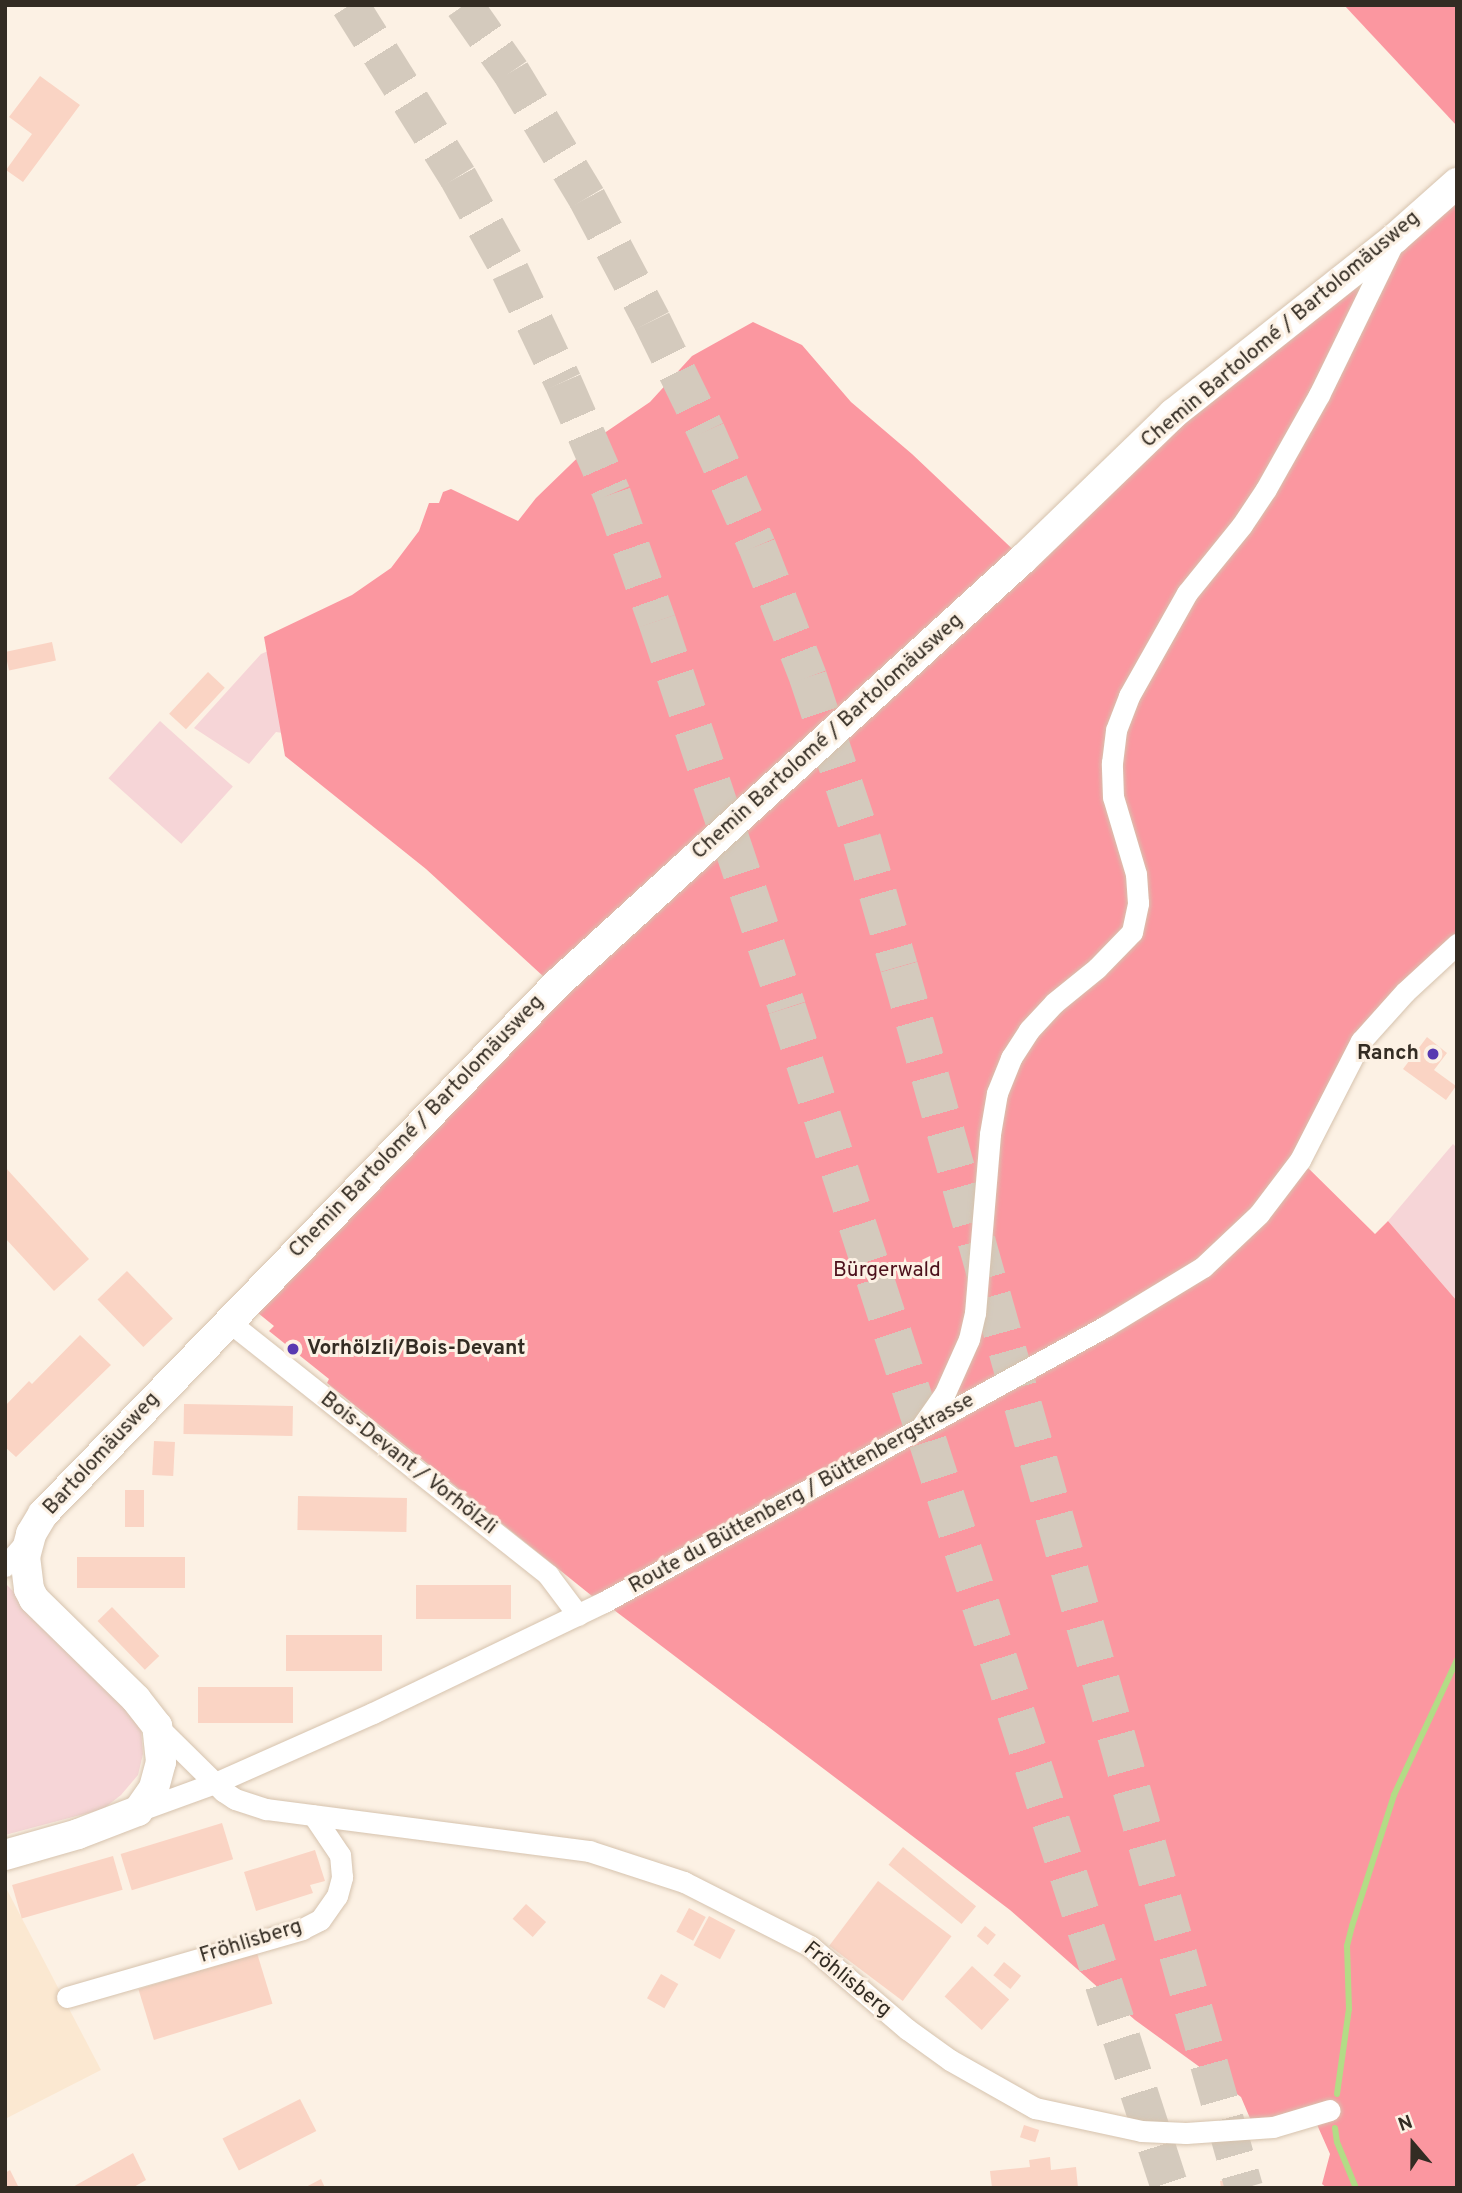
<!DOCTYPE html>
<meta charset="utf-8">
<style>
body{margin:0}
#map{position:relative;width:1462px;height:2193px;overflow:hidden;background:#fcf1e4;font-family:Overpass,sans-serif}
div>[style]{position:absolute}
.built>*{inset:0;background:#fbe8d1}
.green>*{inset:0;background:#f6d5d7;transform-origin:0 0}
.forest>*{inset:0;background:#fb97a0}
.stream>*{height:6px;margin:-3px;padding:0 3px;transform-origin:3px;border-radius:3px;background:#b3dc86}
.building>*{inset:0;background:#fad4c4;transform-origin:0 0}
.highway-tunnel>*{height:38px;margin-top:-19px;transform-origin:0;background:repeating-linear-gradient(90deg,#d4cabd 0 38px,transparent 0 57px)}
.roads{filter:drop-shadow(0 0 2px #d6c3ae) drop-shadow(0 0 2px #d6c3ae)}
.street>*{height:21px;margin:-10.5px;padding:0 10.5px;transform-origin:10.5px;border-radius:10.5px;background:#fff}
.secondary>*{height:30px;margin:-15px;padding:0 15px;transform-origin:15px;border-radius:15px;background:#fff}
.dots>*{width:19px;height:19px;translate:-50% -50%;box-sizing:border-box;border:4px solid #fcf1e4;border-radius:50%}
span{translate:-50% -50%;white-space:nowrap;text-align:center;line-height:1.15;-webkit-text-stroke:6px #fcf1e4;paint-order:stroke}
.street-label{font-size:21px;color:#332c23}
.poi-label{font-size:21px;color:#332c23;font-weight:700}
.right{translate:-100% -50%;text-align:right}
.left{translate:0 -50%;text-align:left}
.park-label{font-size:21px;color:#4c101b}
.frame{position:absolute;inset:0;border:7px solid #332c23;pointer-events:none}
.north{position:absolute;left:1378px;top:2109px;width:70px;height:70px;-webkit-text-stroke:5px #fcf1e4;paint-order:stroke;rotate:340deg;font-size:19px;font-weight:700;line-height:28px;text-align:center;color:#332c23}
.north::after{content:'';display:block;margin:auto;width:24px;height:32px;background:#332c23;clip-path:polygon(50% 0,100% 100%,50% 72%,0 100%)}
</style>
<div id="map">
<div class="built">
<div style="clip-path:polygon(5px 1886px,101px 2070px,5px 2119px)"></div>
</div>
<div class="green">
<div style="clip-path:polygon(357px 614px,295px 735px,276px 732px,249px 764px,194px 728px,261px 654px)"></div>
<div style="left:160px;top:721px;width:98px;height:77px;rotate:42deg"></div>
<div style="clip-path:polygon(1453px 1144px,1457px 1148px,1457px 1301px,1388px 1221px)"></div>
<div style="clip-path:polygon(5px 1583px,131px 1712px,141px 1731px,143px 1754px,138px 1775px,121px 1795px,103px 1809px,5px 1835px)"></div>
</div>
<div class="forest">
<div style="clip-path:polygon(1344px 5px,1457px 5px,1457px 126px,1372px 35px)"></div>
<div style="clip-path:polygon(1457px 183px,1457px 944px,1377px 1022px,1300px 1160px,1375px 1234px,1388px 1221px,1457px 1301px,1457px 2188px,1327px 2188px,1322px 2184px,1330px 2154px,1311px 2111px,1255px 2130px,1241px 2097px,1135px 2020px,1010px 1910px,614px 1610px,604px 1593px,592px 1596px,327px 1383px,329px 1379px,269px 1331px,274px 1326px,252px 1308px,544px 977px,426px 869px,285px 756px,264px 637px,352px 595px,391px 568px,419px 531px,429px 503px,439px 503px,443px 492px,451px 489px,518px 521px,536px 498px,600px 436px,650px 402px,692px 356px,753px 322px,802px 345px,851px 402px,912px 454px,1023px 559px)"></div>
</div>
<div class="stream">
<div style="left:1337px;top:2094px;width:86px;rotate:-82deg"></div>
<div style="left:1349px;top:2009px;width:63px;rotate:-91.8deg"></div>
<div style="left:1347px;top:1946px;width:21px;rotate:-76deg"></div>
<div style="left:1352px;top:1926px;width:138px;rotate:-72.2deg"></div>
<div style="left:1394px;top:1795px;width:149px;rotate:-65deg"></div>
<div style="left:1335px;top:2128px;width:14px;rotate:82deg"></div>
<div style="left:1337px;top:2142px;width:50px;rotate:67.6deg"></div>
</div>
<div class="building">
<div style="clip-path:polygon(40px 76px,80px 105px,23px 182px,6px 170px,32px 134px,9px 117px)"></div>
<div style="left:52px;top:642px;width:19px;height:48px;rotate:78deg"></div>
<div style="left:208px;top:672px;width:23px;height:57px;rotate:43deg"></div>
<div style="clip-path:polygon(1427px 1037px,1447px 1053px,1434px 1070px,1456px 1086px,1446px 1100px,1403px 1069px)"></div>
<div style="clip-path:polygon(5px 1167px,89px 1259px,54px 1291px,5px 1238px)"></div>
<div style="left:127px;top:1271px;width:66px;height:41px;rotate:46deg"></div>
<div style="clip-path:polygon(80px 1335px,111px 1365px,16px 1457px,5px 1447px,5px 1406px,29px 1381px,32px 1384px)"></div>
<div style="left:184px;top:1404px;width:109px;height:30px;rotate:1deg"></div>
<div style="left:154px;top:1441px;width:21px;height:34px;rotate:3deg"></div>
<div style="left:125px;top:1490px;width:19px;height:37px"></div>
<div style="left:298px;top:1496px;width:109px;height:34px;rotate:1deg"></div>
<div style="left:77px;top:1557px;width:108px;height:31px"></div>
<div style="left:511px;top:1585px;width:34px;height:95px;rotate:90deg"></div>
<div style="left:112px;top:1607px;width:68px;height:20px;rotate:46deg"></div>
<div style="left:382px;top:1635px;width:36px;height:96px;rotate:90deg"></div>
<div style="left:293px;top:1687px;width:36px;height:95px;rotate:90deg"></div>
<div style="left:222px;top:1823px;width:38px;height:106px;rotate:73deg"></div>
<div style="left:903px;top:1847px;width:94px;height:23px;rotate:39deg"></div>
<div style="clip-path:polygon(315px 1850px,325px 1881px,310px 1885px,313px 1893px,256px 1911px,244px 1872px)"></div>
<div style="left:113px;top:1856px;width:35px;height:105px;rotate:74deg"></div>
<div style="left:878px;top:1881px;width:92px;height:81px;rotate:37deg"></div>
<div style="left:526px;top:1904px;width:27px;height:20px;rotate:42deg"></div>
<div style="left:689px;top:1908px;width:19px;height:27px;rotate:28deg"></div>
<div style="left:709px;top:1916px;width:30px;height:33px;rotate:28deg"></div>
<div style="left:985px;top:1926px;width:14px;height:13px;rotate:39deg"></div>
<div style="left:257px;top:1953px;width:53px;height:124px;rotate:73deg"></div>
<div style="left:1004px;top:1962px;width:22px;height:17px;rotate:39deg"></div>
<div style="left:972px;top:1966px;width:50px;height:41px;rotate:42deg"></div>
<div style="left:661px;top:1974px;width:20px;height:28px;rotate:30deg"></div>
<div style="left:300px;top:2099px;width:36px;height:87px;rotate:63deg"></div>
<div style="left:1024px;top:2125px;width:16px;height:13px;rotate:18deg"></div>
<div style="clip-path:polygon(133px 2153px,146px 2180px,132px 2188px,71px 2188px)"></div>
<div style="clip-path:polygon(1050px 2157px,1051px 2170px,1076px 2167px,1078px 2188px,992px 2188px,990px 2171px,1030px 2167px,1029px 2160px)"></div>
<div style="clip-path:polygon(10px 2170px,19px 2188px,5px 2188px,5px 2173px)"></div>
<div style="clip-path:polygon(1252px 2177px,1253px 2188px,1221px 2188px,1220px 2181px)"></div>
<div style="clip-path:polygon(321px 2179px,325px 2188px,304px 2188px)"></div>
</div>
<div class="highway-tunnel">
<div style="left:350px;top:5px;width:203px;rotate:57.9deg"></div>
<div style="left:458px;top:177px;width:107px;rotate:61deg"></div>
<div style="left:510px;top:271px;width:123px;rotate:64.5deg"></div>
<div style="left:563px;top:382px;width:122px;rotate:66.4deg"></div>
<div style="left:612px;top:494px;width:135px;rotate:70.5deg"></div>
<div style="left:657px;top:621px;width:408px;rotate:71.4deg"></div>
<div style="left:787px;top:1008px;width:1241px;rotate:72.02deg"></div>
<div style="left:464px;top:5px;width:82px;rotate:55deg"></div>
<div style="left:511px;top:72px;width:147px;rotate:58.9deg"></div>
<div style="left:587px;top:198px;width:139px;rotate:62.1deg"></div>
<div style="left:652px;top:321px;width:123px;rotate:63.9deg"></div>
<div style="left:706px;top:431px;width:126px;rotate:66.1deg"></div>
<div style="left:757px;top:546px;width:141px;rotate:68.7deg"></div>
<div style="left:808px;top:677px;width:171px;rotate:71.6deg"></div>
<div style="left:862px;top:839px;width:133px;rotate:73.9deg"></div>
<div style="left:899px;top:967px;width:1269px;rotate:74.22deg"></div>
</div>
<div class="roads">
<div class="street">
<div style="left:228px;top:1321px;width:409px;rotate:38.4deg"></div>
<div style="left:548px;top:1575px;width:50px;rotate:53.1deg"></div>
<div style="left:922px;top:1426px;width:38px;rotate:-55deg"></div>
<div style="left:944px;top:1395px;width:61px;rotate:-65.9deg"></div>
<div style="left:969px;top:1339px;width:27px;rotate:-77deg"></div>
<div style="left:975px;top:1313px;width:180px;rotate:-85.2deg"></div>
<div style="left:990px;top:1134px;width:42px;rotate:-80.3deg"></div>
<div style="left:997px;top:1093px;width:38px;rotate:-68deg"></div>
<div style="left:1011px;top:1058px;width:33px;rotate:-57deg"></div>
<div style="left:1029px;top:1030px;width:37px;rotate:-47deg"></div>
<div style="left:1054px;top:1003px;width:55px;rotate:-39.1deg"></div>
<div style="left:1097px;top:968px;width:50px;rotate:-45.8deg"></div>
<div style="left:1132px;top:932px;width:30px;rotate:-78deg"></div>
<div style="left:1138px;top:903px;width:29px;rotate:-94deg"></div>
<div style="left:1136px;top:874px;width:80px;rotate:-106.6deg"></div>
<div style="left:1113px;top:797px;width:34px;rotate:-92deg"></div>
<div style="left:1112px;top:763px;width:33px;rotate:-83deg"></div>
<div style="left:1116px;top:730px;width:36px;rotate:-69deg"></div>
<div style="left:1129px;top:696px;width:118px;rotate:-60.6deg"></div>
<div style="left:1187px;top:593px;width:87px;rotate:-51deg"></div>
<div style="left:1242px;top:525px;width:43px;rotate:-56.3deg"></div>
<div style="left:1266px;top:489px;width:108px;rotate:-60.6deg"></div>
<div style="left:1319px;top:395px;width:169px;rotate:-64deg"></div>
<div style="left:5px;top:1566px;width:37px;rotate:-49deg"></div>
<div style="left:157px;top:1726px;width:93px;rotate:44.6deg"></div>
<div style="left:223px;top:1791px;width:14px;rotate:34deg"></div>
<div style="left:235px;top:1799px;width:33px;rotate:18deg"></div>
<div style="left:266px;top:1809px;width:326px;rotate:7.4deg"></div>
<div style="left:589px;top:1851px;width:100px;rotate:18.1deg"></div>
<div style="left:684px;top:1882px;width:141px;rotate:26.9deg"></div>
<div style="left:810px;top:1946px;width:128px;rotate:40.6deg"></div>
<div style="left:907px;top:2029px;width:53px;rotate:35.8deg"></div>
<div style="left:950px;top:2060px;width:98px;rotate:29.5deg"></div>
<div style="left:1035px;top:2108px;width:108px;rotate:12.2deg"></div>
<div style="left:1141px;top:2131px;width:45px;rotate:2.5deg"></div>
<div style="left:1186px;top:2133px;width:87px;rotate:-3.9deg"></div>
<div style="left:1273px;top:2127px;width:59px;rotate:-16.6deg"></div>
<div style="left:138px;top:1811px;width:82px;rotate:-20deg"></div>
<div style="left:215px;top:1783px;width:173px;rotate:-23.9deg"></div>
<div style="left:373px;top:1713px;width:256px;rotate:-25.7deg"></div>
<div style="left:604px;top:1602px;width:573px;rotate:-28.8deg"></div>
<div style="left:1106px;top:1326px;width:114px;rotate:-31.3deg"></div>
<div style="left:1203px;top:1267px;width:77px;rotate:-43.4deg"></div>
<div style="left:1259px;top:1214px;width:68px;rotate:-52.8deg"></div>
<div style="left:1300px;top:1160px;width:134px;rotate:-62.9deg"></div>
<div style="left:1361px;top:1041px;width:66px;rotate:-48.1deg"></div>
<div style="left:1405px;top:992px;width:71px;rotate:-42.7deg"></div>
<div style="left:67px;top:1997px;width:245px;rotate:-16.1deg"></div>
<div style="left:302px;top:1929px;width:20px;rotate:-27deg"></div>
<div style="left:320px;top:1920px;width:29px;rotate:-55deg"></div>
<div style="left:337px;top:1896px;width:20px;rotate:-75deg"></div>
<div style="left:342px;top:1877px;width:22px;rotate:-95deg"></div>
<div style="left:340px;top:1855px;width:48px;rotate:-124deg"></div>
</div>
<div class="secondary">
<div style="left:5px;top:1855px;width:76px;rotate:-16deg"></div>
<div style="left:78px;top:1834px;width:64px;rotate:-21deg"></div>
<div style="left:138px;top:1811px;width:28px;rotate:-55deg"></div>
<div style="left:154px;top:1788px;width:27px;rotate:-75deg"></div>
<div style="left:161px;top:1762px;width:36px;rotate:-96deg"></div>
<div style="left:157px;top:1726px;width:34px;rotate:-128deg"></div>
<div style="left:136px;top:1699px;width:143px;rotate:-135.6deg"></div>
<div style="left:34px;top:1599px;width:11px;rotate:-117deg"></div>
<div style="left:29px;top:1589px;width:32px;rotate:-97deg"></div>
<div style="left:25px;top:1557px;width:24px;rotate:-75deg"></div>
<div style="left:31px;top:1534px;width:23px;rotate:-59deg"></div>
<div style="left:43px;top:1514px;width:740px;rotate:-45.88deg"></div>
<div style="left:558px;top:983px;width:629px;rotate:-42.36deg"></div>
<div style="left:1023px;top:559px;width:209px;rotate:-44deg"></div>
<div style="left:1173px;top:414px;width:283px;rotate:-38.4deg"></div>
<div style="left:1395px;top:238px;width:83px;rotate:-41.6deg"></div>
</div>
</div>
<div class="dots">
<div style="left:1433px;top:1054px;background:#5839b1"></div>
<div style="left:293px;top:1349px;background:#5839b1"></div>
</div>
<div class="street-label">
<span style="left:1281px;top:330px;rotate:-40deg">Chemin Bartolomé / Bartolomäusweg</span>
<span style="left:828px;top:737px;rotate:-42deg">Chemin Bartolomé / Bartolomäusweg</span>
<span style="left:417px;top:1127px;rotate:-46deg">Chemin Bartolomé / Bartolomäusweg</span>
<span style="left:102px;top:1454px;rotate:-47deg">Bartolomäusweg</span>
<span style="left:408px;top:1464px;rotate:38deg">Bois-Devant / Vorhölzli</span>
<span style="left:802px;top:1494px;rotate:-29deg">Route du Büttenberg / Büttenbergstrasse</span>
<span style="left:251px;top:1942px;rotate:-17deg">Fröhlisberg</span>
<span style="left:847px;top:1980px;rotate:39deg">Fröhlisberg</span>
</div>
<div class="poi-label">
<span class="right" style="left:1419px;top:1054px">Ranch</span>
<span class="left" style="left:307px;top:1349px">Vorhölzli/Bois-Devant</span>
</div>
<div class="park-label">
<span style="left:887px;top:1271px">Bürgerwald</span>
</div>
<div class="frame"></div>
<div class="north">N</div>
</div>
